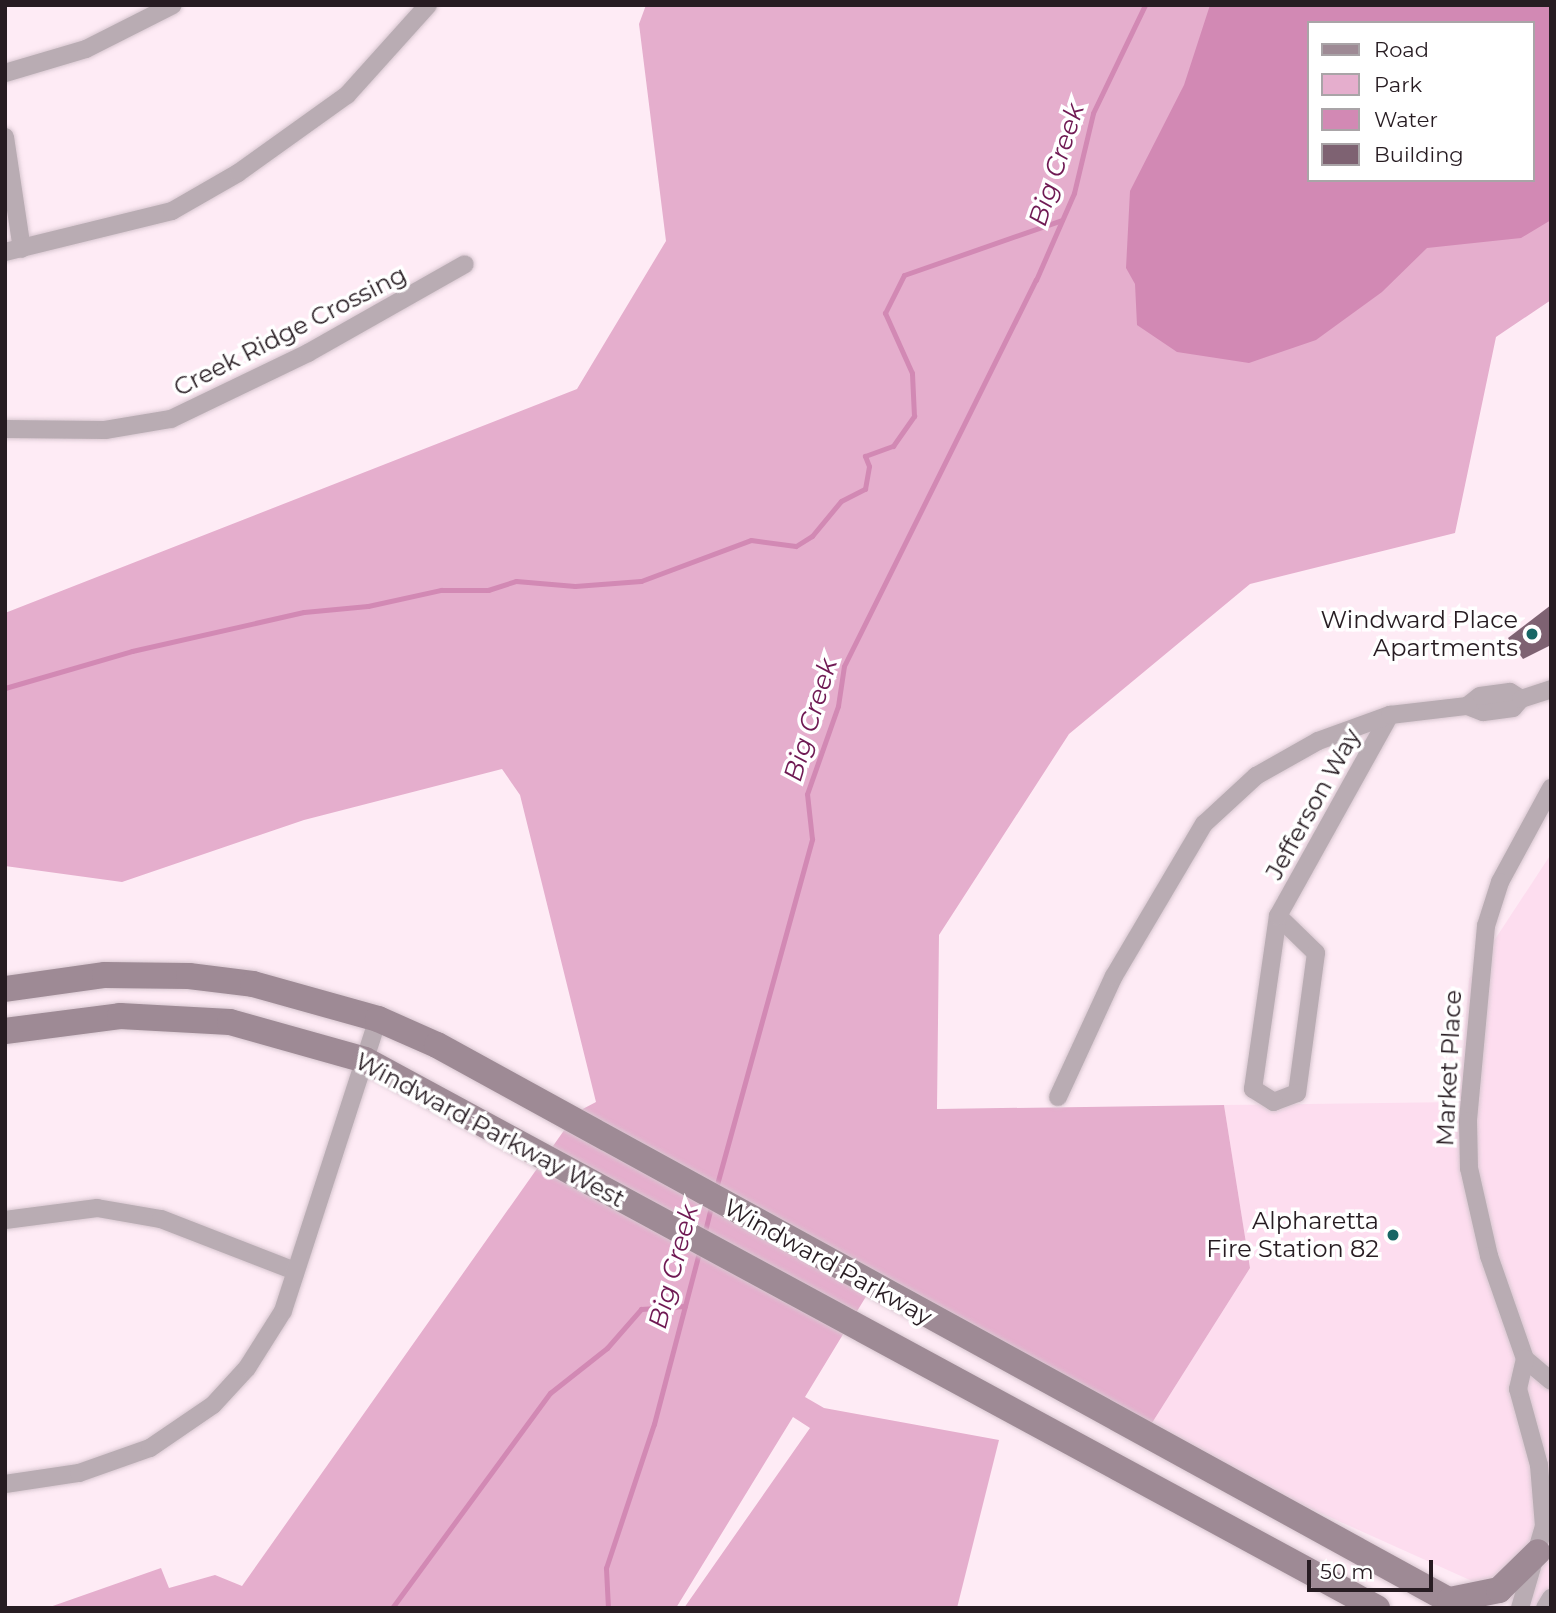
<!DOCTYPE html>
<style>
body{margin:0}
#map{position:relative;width:1556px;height:1613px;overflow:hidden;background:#feebf5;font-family:Montserrat,sans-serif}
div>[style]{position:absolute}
.built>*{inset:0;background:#fdddef}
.green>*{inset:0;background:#e5aecd}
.water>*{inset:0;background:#d289b4}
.stream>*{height:5px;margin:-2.5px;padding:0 2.5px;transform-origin:2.5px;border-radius:2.5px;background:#d289b4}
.building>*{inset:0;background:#7e6272}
.roads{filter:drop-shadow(0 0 2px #d7c6cf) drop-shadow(0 0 2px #d7c6cf)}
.minor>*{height:18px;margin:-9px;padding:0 9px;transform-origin:9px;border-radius:9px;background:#b9acb3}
.secondary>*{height:26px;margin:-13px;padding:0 13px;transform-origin:13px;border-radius:13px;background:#9e8a95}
.dots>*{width:19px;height:19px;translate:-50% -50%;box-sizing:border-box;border:4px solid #fff;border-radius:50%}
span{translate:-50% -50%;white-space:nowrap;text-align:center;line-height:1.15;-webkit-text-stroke:7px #fff;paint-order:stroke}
.street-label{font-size:24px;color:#271c22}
.poi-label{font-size:24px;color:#271c22}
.right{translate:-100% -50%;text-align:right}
.water-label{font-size:26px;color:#6f1953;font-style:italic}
.frame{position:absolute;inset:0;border:7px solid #271c22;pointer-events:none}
.legend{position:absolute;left:1307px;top:21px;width:228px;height:161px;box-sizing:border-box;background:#fff;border:2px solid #a9a4a7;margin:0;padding:9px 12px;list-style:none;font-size:21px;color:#271c22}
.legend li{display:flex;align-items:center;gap:14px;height:35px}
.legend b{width:35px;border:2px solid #a9a4a7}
.scale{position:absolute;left:1307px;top:1560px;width:126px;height:32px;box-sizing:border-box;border:4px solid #271c22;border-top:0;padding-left:9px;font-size:21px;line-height:24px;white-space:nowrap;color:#271c22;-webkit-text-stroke:5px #fff;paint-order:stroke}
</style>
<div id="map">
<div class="built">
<div style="clip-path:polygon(1551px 854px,1551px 1608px,1532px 1608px,1145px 1434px,1250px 1268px,1224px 1105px,1459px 1102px,1469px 979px)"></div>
</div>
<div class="green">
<div style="clip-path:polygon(evenodd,646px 5px,1551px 5px,1551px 300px,1496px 337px,1455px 533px,1250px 584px,1069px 734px,939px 935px,937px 1109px,1224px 1105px,1250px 1268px,1145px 1434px,876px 1280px,805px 1397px,824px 1408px,999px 1440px,957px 1608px,684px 1608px,810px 1428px,793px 1417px,676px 1608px,47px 1608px,161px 1568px,169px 1588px,215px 1575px,242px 1586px,577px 1112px,596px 1102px,520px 795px,502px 769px,304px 820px,122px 882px,5px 866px,5px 613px,577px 389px,666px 241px,639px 24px,646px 5px,1309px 23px,1533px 23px,1533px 180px,1309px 180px,1309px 23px)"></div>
</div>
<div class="water">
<div style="clip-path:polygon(evenodd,1210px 5px,1551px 5px,1551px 220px,1521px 238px,1427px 248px,1382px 292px,1316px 340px,1249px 363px,1177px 352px,1137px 325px,1135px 284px,1126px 268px,1130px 191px,1184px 85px,1210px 5px,1309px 23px,1533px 23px,1533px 180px,1309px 180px,1309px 23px)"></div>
</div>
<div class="stream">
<div style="left:5px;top:688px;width:132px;rotate:-16.2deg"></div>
<div style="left:132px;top:651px;width:176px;rotate:-12.8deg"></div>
<div style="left:304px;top:612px;width:64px;rotate:-5.4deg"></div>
<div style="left:368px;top:606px;width:75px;rotate:-12.4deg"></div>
<div style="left:441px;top:590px;width:47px"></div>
<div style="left:488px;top:590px;width:29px;rotate:-18deg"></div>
<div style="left:516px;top:581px;width:59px;rotate:4.8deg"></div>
<div style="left:575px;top:586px;width:66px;rotate:-4.3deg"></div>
<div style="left:641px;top:581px;width:117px;rotate:-20.4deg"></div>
<div style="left:751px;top:540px;width:45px;rotate:7.6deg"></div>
<div style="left:796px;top:546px;width:19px;rotate:-32deg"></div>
<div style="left:812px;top:536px;width:45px;rotate:-50.4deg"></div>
<div style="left:841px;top:501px;width:27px;rotate:-27deg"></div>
<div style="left:865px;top:489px;width:23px;rotate:-80deg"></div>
<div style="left:869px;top:466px;width:11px;rotate:-112deg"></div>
<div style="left:865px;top:456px;width:30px;rotate:-20deg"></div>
<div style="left:893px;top:446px;width:37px;rotate:-55deg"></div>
<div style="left:914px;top:416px;width:43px;rotate:-92.7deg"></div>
<div style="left:912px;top:373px;width:66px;rotate:-114.2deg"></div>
<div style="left:885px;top:313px;width:42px;rotate:-63.4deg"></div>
<div style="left:904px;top:275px;width:167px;rotate:-19.2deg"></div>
<div style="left:716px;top:1188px;width:362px;rotate:-74.6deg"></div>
<div style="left:812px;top:839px;width:45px;rotate:-96.3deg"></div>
<div style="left:807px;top:794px;width:93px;rotate:-70.6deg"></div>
<div style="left:838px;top:706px;width:40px;rotate:-81.5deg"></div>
<div style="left:844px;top:666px;width:431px;rotate:-63.6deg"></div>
<div style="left:1036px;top:280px;width:95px;rotate:-66.4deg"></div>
<div style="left:1074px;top:193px;width:82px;rotate:-76.6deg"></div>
<div style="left:1093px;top:113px;width:120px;rotate:-64.3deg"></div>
<div style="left:704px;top:1235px;width:32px;rotate:-76deg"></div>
<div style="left:392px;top:1608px;width:267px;rotate:-53.7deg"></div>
<div style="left:550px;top:1393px;width:73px;rotate:-38.3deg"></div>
<div style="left:607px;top:1348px;width:52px;rotate:-48.9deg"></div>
<div style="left:641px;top:1309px;width:44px;rotate:-3.9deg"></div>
<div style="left:608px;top:1608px;width:40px;rotate:-92.9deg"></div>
<div style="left:606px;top:1568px;width:152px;rotate:-71.6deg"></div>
<div style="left:654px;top:1424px;width:178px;rotate:-75.3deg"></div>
</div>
<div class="building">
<div style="clip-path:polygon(1551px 605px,1551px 645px,1523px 659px,1508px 638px)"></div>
</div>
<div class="roads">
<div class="minor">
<div style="left:5px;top:73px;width:84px;rotate:-16.5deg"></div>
<div style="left:86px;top:49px;width:97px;rotate:-26.8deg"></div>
<div style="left:5px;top:137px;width:113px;rotate:81.4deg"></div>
<div style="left:5px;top:252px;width:172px;rotate:-13.8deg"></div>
<div style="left:172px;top:211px;width:76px;rotate:-29.9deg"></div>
<div style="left:238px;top:173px;width:134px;rotate:-35.6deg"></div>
<div style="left:347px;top:95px;width:121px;rotate:-48deg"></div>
<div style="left:5px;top:429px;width:100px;rotate:0.6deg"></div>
<div style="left:105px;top:430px;width:67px;rotate:-9.5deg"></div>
<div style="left:171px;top:419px;width:152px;rotate:-25.7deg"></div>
<div style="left:308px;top:353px;width:180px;rotate:-29.5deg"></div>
<div style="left:1510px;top:692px;width:13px;rotate:32deg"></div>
<div style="left:1521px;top:699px;width:12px;rotate:132deg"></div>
<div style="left:1513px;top:708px;width:30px;rotate:172deg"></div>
<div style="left:1483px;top:712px;width:17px;rotate:-159deg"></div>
<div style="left:1467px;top:706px;width:16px;rotate:-38deg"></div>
<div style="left:1480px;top:696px;width:30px;rotate:-8deg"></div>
<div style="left:1521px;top:699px;width:32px;rotate:-18deg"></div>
<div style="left:1551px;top:788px;width:107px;rotate:118.5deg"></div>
<div style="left:1500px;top:882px;width:46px;rotate:107.7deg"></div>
<div style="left:1486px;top:926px;width:196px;rotate:95.3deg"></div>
<div style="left:1468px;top:1121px;width:47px;rotate:88.8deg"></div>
<div style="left:1469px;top:1168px;width:90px;rotate:77.2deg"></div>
<div style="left:1489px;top:1256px;width:109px;rotate:70.7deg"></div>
<div style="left:1525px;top:1359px;width:34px;rotate:40deg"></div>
<div style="left:1278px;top:916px;width:53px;rotate:44.2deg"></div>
<div style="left:1316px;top:953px;width:141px;rotate:97.7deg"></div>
<div style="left:1297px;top:1093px;width:25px;rotate:159deg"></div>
<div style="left:1274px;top:1102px;width:25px;rotate:-148deg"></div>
<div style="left:1253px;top:1089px;width:175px;rotate:-81.8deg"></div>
<div style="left:1278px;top:916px;width:230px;rotate:-60.9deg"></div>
<div style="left:1058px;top:1097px;width:133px;rotate:-65.2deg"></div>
<div style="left:1114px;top:976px;width:177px;rotate:-59.4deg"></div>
<div style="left:1204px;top:824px;width:71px;rotate:-42.7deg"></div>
<div style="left:1256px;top:776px;width:71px;rotate:-29.4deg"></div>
<div style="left:1318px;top:741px;width:77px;rotate:-19.9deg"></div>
<div style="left:1390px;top:715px;width:78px;rotate:-6.7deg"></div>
<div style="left:5px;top:1220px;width:93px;rotate:-7.4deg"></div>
<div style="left:97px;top:1208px;width:65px;rotate:9.8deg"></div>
<div style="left:161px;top:1219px;width:144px;rotate:21.2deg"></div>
<div style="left:5px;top:1484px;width:75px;rotate:-8.5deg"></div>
<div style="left:79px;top:1473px;width:75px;rotate:-19.4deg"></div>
<div style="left:150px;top:1448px;width:76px;rotate:-34.3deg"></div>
<div style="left:213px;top:1405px;width:50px;rotate:-47.4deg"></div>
<div style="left:247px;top:1368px;width:67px;rotate:-57.7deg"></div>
<div style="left:283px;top:1311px;width:307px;rotate:-72deg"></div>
<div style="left:1520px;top:1608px;width:85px;rotate:-73.7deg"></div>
<div style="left:1544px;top:1526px;width:61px;rotate:-94.7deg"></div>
<div style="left:1539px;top:1465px;width:79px;rotate:-105.4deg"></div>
<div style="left:1518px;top:1389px;width:31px;rotate:-77deg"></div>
<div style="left:1545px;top:1608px;width:12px;rotate:-59deg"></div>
</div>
<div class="secondary">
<div style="left:5px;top:989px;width:101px;rotate:-8deg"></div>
<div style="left:105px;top:975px;width:84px;rotate:0.7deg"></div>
<div style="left:189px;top:976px;width:64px;rotate:7.1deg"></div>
<div style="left:253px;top:984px;width:130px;rotate:15.6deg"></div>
<div style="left:378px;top:1019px;width:64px;rotate:23.8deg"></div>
<div style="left:437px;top:1045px;width:1170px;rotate:28.76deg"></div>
<div style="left:5px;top:1031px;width:116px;rotate:-7.4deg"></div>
<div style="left:120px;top:1016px;width:110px;rotate:3.1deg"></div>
<div style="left:230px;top:1022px;width:140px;rotate:15.7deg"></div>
<div style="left:365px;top:1060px;width:1151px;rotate:28.44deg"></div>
<div style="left:1450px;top:1600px;width:50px;rotate:-11.5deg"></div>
<div style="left:1499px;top:1590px;width:54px;rotate:-44.3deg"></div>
</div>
</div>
<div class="dots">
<div style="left:1532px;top:634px;background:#176665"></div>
<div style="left:1393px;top:1235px;background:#176665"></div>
</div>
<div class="street-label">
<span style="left:290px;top:331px;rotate:-27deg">Creek Ridge Crossing</span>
<span style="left:1313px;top:804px;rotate:-61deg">Jefferson Way</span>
<span style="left:1449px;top:1068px;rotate:-87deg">Market Place</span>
<span style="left:490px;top:1130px;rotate:28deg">Windward Parkway West</span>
<span style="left:828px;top:1262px;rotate:29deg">Windward Parkway</span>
</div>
<div class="poi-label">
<span class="right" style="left:1518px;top:634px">Windward Place<br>Apartments</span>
<span class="right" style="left:1379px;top:1235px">Alpharetta<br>Fire Station 82</span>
</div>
<div class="water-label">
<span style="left:1057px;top:165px;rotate:-72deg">Big Creek</span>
<span style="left:811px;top:720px;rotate:-73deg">Big Creek</span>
<span style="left:674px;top:1267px;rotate:-75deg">Big Creek</span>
</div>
<div class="frame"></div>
<ul class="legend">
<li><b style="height:9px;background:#9e8a95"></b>Road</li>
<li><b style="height:19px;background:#e5aecd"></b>Park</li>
<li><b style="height:19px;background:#d289b4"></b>Water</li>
<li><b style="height:19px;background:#7e6272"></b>Building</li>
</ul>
<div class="scale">50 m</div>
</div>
